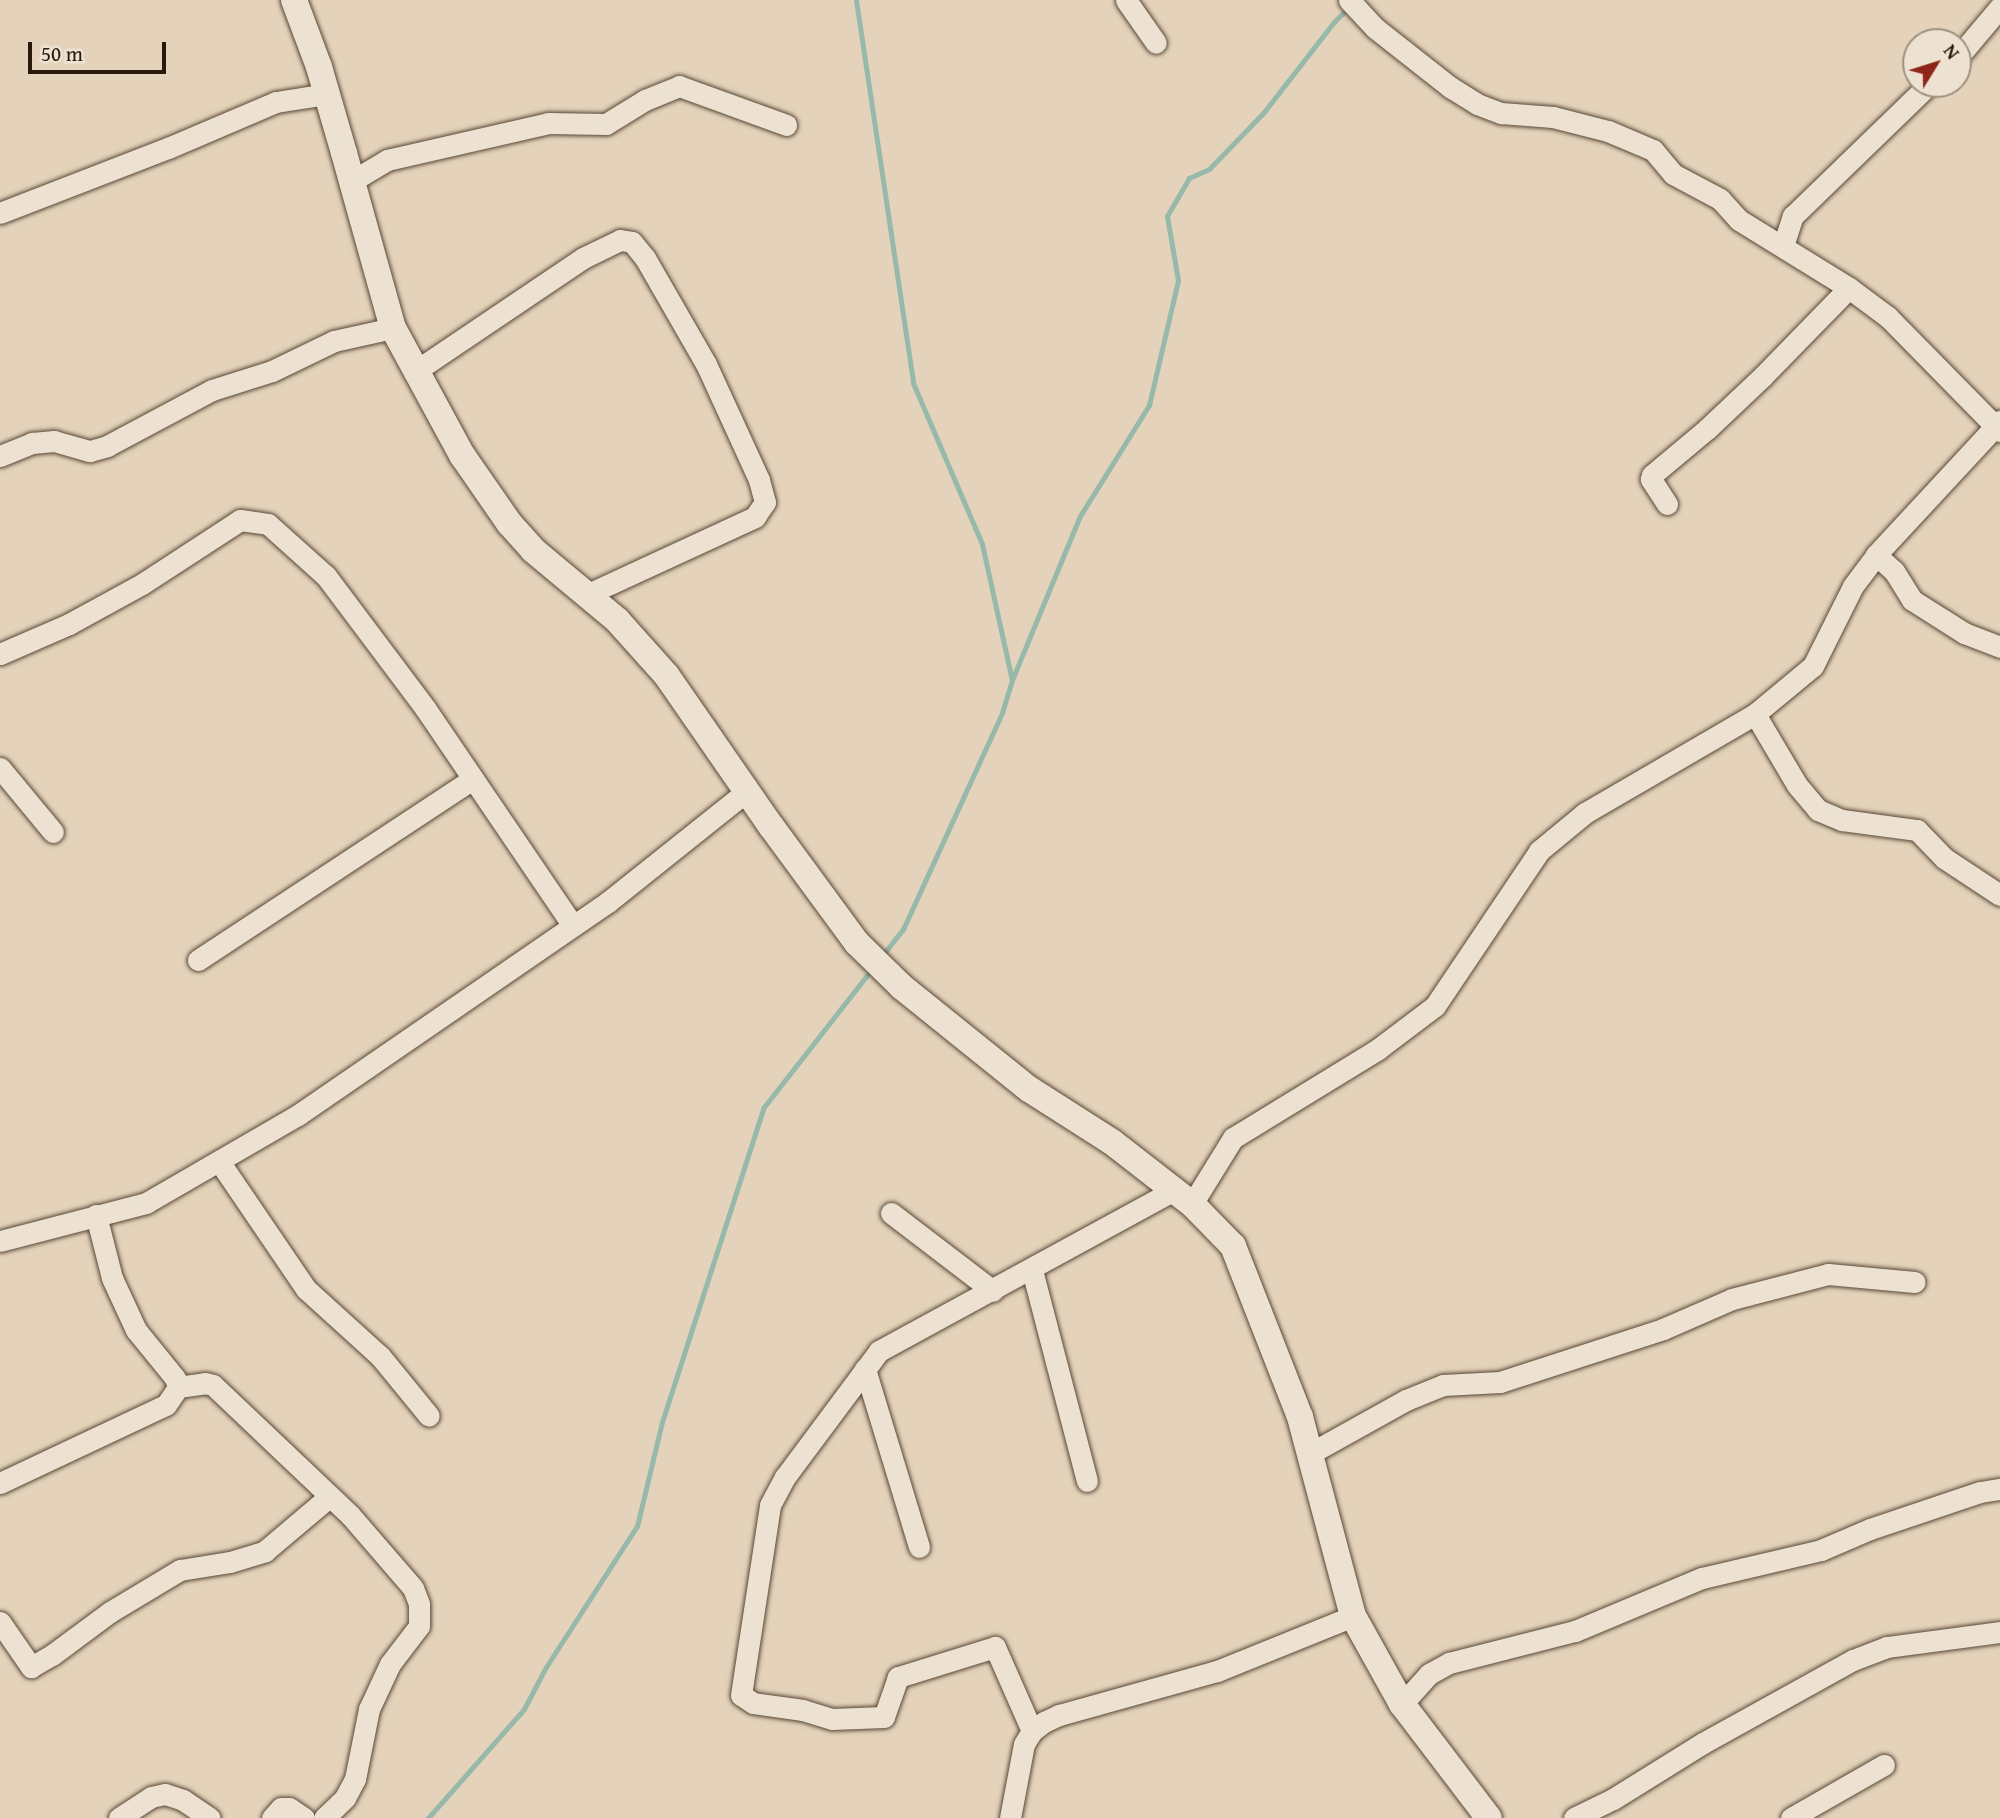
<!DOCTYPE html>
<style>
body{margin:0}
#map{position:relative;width:2000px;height:1818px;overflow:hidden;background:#e4d3ba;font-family:"Gentium Book Plus",serif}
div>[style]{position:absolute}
.stream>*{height:5px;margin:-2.5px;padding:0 2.5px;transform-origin:2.5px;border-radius:2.5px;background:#97b9aa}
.roads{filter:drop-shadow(0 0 2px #584736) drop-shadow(0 0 2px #584736)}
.minor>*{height:21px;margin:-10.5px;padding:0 10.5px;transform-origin:10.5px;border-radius:10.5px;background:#ede2d2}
.tertiary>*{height:26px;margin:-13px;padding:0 13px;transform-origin:13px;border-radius:13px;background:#ede2d2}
span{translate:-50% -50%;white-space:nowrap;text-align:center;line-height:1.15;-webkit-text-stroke:6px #ede2d2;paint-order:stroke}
.north{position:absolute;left:1902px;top:28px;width:70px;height:70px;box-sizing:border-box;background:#ede2d2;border:2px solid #9f9182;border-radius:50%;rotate:52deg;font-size:19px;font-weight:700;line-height:28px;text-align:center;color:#2a180a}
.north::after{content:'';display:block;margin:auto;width:24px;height:32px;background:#8f2418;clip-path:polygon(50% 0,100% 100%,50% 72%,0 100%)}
.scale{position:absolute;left:28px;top:42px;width:138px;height:32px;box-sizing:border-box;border:4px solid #2a180a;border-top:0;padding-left:9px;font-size:21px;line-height:24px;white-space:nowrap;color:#2a180a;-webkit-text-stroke:5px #ede2d2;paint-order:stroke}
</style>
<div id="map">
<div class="stream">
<div style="left:856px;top:0;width:387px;rotate:81.5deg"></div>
<div style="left:913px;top:383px;width:175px;rotate:66.8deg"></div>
<div style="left:982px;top:544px;width:139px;rotate:77.6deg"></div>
<div style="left:1012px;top:680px;width:34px;rotate:107deg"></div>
<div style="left:1002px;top:713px;width:238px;rotate:114.6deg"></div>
<div style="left:903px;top:929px;width:34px;rotate:128deg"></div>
<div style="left:1012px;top:680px;width:178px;rotate:-67.5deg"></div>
<div style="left:1080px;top:516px;width:131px;rotate:-58.1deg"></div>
<div style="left:1149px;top:405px;width:128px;rotate:-76.9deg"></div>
<div style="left:1178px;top:280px;width:65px;rotate:-99.8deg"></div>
<div style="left:1167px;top:216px;width:44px;rotate:-59.9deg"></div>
<div style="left:1189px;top:178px;width:22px;rotate:-24deg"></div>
<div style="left:1209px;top:169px;width:79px;rotate:-46deg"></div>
<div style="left:1264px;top:112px;width:113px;rotate:-52.2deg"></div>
<div style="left:1333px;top:23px;width:23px;rotate:-45deg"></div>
<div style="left:428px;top:1818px;width:145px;rotate:-48.6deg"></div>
<div style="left:524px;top:1709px;width:47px;rotate:-62.4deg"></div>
<div style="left:546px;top:1667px;width:168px;rotate:-57.2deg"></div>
<div style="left:637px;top:1526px;width:107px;rotate:-76.5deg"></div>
<div style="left:662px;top:1422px;width:331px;rotate:-72.1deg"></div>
<div style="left:764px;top:1107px;width:174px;rotate:-52deg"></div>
</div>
<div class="roads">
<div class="minor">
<div style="left:1126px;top:0;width:52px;rotate:55.1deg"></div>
<div style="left:1349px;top:0;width:38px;rotate:47deg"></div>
<div style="left:1375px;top:28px;width:95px;rotate:38.2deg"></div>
<div style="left:1450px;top:87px;width:32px;rotate:32deg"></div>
<div style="left:1477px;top:104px;width:26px;rotate:21deg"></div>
<div style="left:1501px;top:113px;width:52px;rotate:4.4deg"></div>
<div style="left:1553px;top:117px;width:57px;rotate:14.3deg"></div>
<div style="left:1608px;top:131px;width:49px;rotate:22.9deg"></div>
<div style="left:1653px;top:150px;width:31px;rotate:50deg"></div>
<div style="left:1673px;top:174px;width:53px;rotate:28deg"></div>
<div style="left:1720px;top:199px;width:28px;rotate:48deg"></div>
<div style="left:1739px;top:220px;width:129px;rotate:31.7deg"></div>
<div style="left:1849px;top:288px;width:49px;rotate:36.6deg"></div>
<div style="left:1888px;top:317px;width:160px;rotate:45.5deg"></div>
<div style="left:1958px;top:57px;width:65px;rotate:-50deg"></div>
<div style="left:352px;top:181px;width:41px;rotate:-31deg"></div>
<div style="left:387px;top:160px;width:165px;rotate:-12.9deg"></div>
<div style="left:548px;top:123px;width:58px;rotate:1deg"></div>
<div style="left:606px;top:124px;width:46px;rotate:-31.6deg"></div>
<div style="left:645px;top:100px;width:37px;rotate:-22deg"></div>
<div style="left:679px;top:86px;width:114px;rotate:20deg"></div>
<div style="left:0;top:213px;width:180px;rotate:-21.2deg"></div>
<div style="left:168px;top:148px;width:117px;rotate:-23.1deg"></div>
<div style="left:276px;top:102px;width:52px;rotate:-8.9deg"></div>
<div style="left:1783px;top:246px;width:32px;rotate:-72deg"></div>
<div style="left:1793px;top:216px;width:190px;rotate:-44.1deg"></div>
<div style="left:414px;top:372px;width:204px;rotate:-34deg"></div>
<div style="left:583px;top:258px;width:41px;rotate:-25.9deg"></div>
<div style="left:620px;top:240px;width:12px;rotate:9deg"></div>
<div style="left:632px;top:242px;width:21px;rotate:51deg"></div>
<div style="left:645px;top:258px;width:122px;rotate:60.1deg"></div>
<div style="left:706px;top:364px;width:128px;rotate:65.4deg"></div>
<div style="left:759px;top:480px;width:23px;rotate:75deg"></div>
<div style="left:765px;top:502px;width:18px;rotate:124deg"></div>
<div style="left:755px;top:517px;width:184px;rotate:155.2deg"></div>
<div style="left:0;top:456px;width:35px;rotate:-22deg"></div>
<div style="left:32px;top:443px;width:22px;rotate:-5deg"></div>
<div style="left:54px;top:441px;width:37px;rotate:16deg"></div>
<div style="left:90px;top:451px;width:18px;rotate:-16deg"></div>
<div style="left:107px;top:446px;width:119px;rotate:-28.1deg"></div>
<div style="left:212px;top:390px;width:63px;rotate:-17.6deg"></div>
<div style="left:272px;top:371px;width:69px;rotate:-25.8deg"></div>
<div style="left:334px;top:341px;width:60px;rotate:-12.4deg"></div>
<div style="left:1667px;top:504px;width:30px;rotate:-123deg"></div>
<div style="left:1651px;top:479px;width:4px;rotate:-76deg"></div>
<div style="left:1652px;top:475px;width:72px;rotate:-39.9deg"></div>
<div style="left:1707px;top:429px;width:77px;rotate:-43.4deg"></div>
<div style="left:1763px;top:376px;width:123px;rotate:-45.7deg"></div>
<div style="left:1876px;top:555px;width:24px;rotate:42deg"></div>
<div style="left:1894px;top:571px;width:34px;rotate:58deg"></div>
<div style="left:1912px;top:600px;width:62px;rotate:32.4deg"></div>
<div style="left:1964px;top:633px;width:39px;rotate:21deg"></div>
<div style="left:0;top:654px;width:75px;rotate:-23.5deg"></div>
<div style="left:69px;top:624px;width:83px;rotate:-28.7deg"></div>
<div style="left:142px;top:584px;width:117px;rotate:-33.1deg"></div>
<div style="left:240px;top:520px;width:28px;rotate:8deg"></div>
<div style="left:268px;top:524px;width:78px;rotate:41.9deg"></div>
<div style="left:326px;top:576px;width:165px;rotate:53.1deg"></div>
<div style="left:425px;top:708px;width:263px;rotate:55.8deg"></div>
<div style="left:1755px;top:714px;width:82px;rotate:59.4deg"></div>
<div style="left:1797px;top:785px;width:33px;rotate:50deg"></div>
<div style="left:1818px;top:810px;width:26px;rotate:23deg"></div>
<div style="left:1842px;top:820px;width:76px;rotate:7.6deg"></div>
<div style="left:1917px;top:830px;width:39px;rotate:46deg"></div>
<div style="left:1944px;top:858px;width:67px;rotate:33.5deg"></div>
<div style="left:0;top:768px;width:83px;rotate:50.4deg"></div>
<div style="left:198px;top:960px;width:329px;rotate:-33.4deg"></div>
<div style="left:219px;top:1161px;width:155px;rotate:55.8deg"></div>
<div style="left:306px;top:1289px;width:100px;rotate:42.2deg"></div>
<div style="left:380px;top:1356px;width:77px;rotate:50.8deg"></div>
<div style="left:1192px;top:1204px;width:78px;rotate:-58.2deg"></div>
<div style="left:1233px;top:1138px;width:170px;rotate:-31.5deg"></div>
<div style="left:1378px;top:1049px;width:71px;rotate:-37deg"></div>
<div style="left:1435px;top:1006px;width:187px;rotate:-56.1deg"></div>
<div style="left:1539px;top:851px;width:60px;rotate:-39.6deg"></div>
<div style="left:1585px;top:813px;width:197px;rotate:-30.2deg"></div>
<div style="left:1755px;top:714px;width:75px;rotate:-39.6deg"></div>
<div style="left:1813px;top:666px;width:89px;rotate:-63.4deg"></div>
<div style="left:1853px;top:586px;width:39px;rotate:-53deg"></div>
<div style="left:1876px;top:555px;width:183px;rotate:-47.2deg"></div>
<div style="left:891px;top:1213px;width:128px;rotate:37.4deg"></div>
<div style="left:0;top:1241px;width:151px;rotate:-14.6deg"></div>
<div style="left:146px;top:1203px;width:176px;rotate:-30.1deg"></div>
<div style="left:298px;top:1115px;width:376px;rotate:-34.5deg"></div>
<div style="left:608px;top:902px;width:178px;rotate:-38.6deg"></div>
<div style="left:1032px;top:1270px;width:218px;rotate:75.4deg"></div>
<div style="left:865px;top:1369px;width:186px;rotate:73.1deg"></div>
<div style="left:178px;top:1387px;width:27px;rotate:-8deg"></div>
<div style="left:205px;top:1383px;width:8px;rotate:14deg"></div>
<div style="left:213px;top:1385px;width:189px;rotate:43.5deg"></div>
<div style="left:350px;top:1515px;width:96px;rotate:49.2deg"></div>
<div style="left:413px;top:1588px;width:17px;rotate:69deg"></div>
<div style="left:419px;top:1604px;width:22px;rotate:90deg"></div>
<div style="left:419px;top:1626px;width:48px;rotate:127.3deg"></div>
<div style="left:390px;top:1664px;width:50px;rotate:115deg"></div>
<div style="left:369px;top:1709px;width:71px;rotate:101.3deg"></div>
<div style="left:355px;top:1779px;width:21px;rotate:118deg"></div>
<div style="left:345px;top:1798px;width:29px;rotate:136deg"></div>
<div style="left:1309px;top:1454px;width:111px;rotate:-29.1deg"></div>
<div style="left:1406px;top:1400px;width:40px;rotate:-22deg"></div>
<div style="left:1443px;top:1385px;width:57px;rotate:-3deg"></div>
<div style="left:1500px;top:1382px;width:171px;rotate:-18deg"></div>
<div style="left:1663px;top:1329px;width:75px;rotate:-23.5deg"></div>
<div style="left:1732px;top:1299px;width:99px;rotate:-14.6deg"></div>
<div style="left:1828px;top:1274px;width:87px;rotate:5.3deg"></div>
<div style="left:0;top:1483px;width:183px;rotate:-25.2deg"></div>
<div style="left:166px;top:1405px;width:22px;rotate:-56deg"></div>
<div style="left:178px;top:1387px;width:9px;rotate:-108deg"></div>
<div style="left:175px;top:1378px;width:62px;rotate:-129.1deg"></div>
<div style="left:136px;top:1330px;width:57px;rotate:-114.8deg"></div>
<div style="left:112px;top:1278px;width:65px;rotate:-104.3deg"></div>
<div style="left:0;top:1622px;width:55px;rotate:55.4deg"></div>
<div style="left:31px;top:1667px;width:24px;rotate:-30deg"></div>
<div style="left:52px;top:1655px;width:72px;rotate:-36.6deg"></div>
<div style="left:110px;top:1612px;width:82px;rotate:-31deg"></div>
<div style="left:180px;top:1570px;width:51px;rotate:-9.1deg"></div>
<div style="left:230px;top:1562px;width:37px;rotate:-17deg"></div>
<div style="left:265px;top:1551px;width:85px;rotate:-40.2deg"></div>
<div style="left:1402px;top:1704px;width:40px;rotate:-48deg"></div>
<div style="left:1429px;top:1674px;width:23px;rotate:-29deg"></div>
<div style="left:1449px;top:1663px;width:130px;rotate:-14.3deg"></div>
<div style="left:1575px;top:1631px;width:138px;rotate:-22.7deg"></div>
<div style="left:1702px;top:1578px;width:122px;rotate:-13.2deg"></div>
<div style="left:1821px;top:1550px;width:53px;rotate:-23.2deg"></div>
<div style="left:1870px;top:1529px;width:116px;rotate:-18.6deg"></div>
<div style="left:1980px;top:1492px;width:20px;rotate:-9deg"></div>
<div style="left:1032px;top:1731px;width:92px;rotate:-113.8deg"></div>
<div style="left:995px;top:1647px;width:102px;rotate:162.8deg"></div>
<div style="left:898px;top:1677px;width:42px;rotate:109.3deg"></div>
<div style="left:884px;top:1717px;width:52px;rotate:177.8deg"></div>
<div style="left:832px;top:1719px;width:30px;rotate:-163deg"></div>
<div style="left:803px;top:1710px;width:50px;rotate:-172deg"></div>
<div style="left:753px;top:1703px;width:14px;rotate:-146deg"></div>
<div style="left:741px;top:1695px;width:192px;rotate:-81.3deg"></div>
<div style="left:770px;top:1505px;width:32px;rotate:-62deg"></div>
<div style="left:785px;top:1477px;width:157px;rotate:-53.3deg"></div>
<div style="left:879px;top:1351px;width:336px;rotate:-28.6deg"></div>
<div style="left:119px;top:1818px;width:38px;rotate:-33deg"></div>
<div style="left:151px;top:1797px;width:14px;rotate:-12deg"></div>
<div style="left:165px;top:1794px;width:19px;rotate:18deg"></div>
<div style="left:183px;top:1800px;width:32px;rotate:34deg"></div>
<div style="left:272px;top:1818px;width:13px;rotate:-48deg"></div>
<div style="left:281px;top:1808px;width:8px"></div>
<div style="left:289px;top:1808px;width:18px;rotate:34deg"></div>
<div style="left:1010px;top:1818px;width:75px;rotate:-79.3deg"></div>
<div style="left:1024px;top:1744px;width:15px;rotate:-58deg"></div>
<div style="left:1032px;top:1731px;width:15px;rotate:-37deg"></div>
<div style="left:1044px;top:1722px;width:17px;rotate:-25deg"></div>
<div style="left:1059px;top:1715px;width:164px;rotate:-15.6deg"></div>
<div style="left:1217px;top:1671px;width:147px;rotate:-22deg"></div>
<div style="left:1574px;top:1818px;width:43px;rotate:-26deg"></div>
<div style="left:1613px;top:1799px;width:106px;rotate:-31.9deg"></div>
<div style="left:1703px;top:1743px;width:171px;rotate:-29deg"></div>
<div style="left:1853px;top:1660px;width:36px;rotate:-21deg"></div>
<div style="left:1887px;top:1647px;width:114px;rotate:-7.6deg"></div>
<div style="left:1791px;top:1818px;width:107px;rotate:-29.7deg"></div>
</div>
<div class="tertiary">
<div style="left:294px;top:0;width:72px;rotate:69.5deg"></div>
<div style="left:319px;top:67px;width:90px;rotate:73.8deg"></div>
<div style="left:344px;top:153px;width:182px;rotate:74.4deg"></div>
<div style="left:393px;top:328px;width:145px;rotate:61.5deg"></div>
<div style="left:462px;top:455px;width:83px;rotate:55.3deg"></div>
<div style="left:509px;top:523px;width:36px;rotate:48deg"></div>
<div style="left:533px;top:550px;width:109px;rotate:39.8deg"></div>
<div style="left:617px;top:620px;width:75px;rotate:48.2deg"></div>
<div style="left:667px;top:676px;width:183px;rotate:55.3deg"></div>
<div style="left:771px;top:826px;width:145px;rotate:53.7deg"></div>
<div style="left:857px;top:943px;width:63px;rotate:44.4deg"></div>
<div style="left:902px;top:987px;width:163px;rotate:38.8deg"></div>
<div style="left:1029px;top:1089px;width:98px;rotate:32.6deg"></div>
<div style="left:1112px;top:1142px;width:101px;rotate:37.8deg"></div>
<div style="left:1192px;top:1204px;width:59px;rotate:45.7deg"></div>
<div style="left:1233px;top:1246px;width:184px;rotate:68.6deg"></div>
<div style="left:1300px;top:1417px;width:206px;rotate:75.1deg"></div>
<div style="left:1353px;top:1616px;width:101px;rotate:60.9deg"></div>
<div style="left:1402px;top:1704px;width:143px;rotate:52.7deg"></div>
</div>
</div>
<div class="north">N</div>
<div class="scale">50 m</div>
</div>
